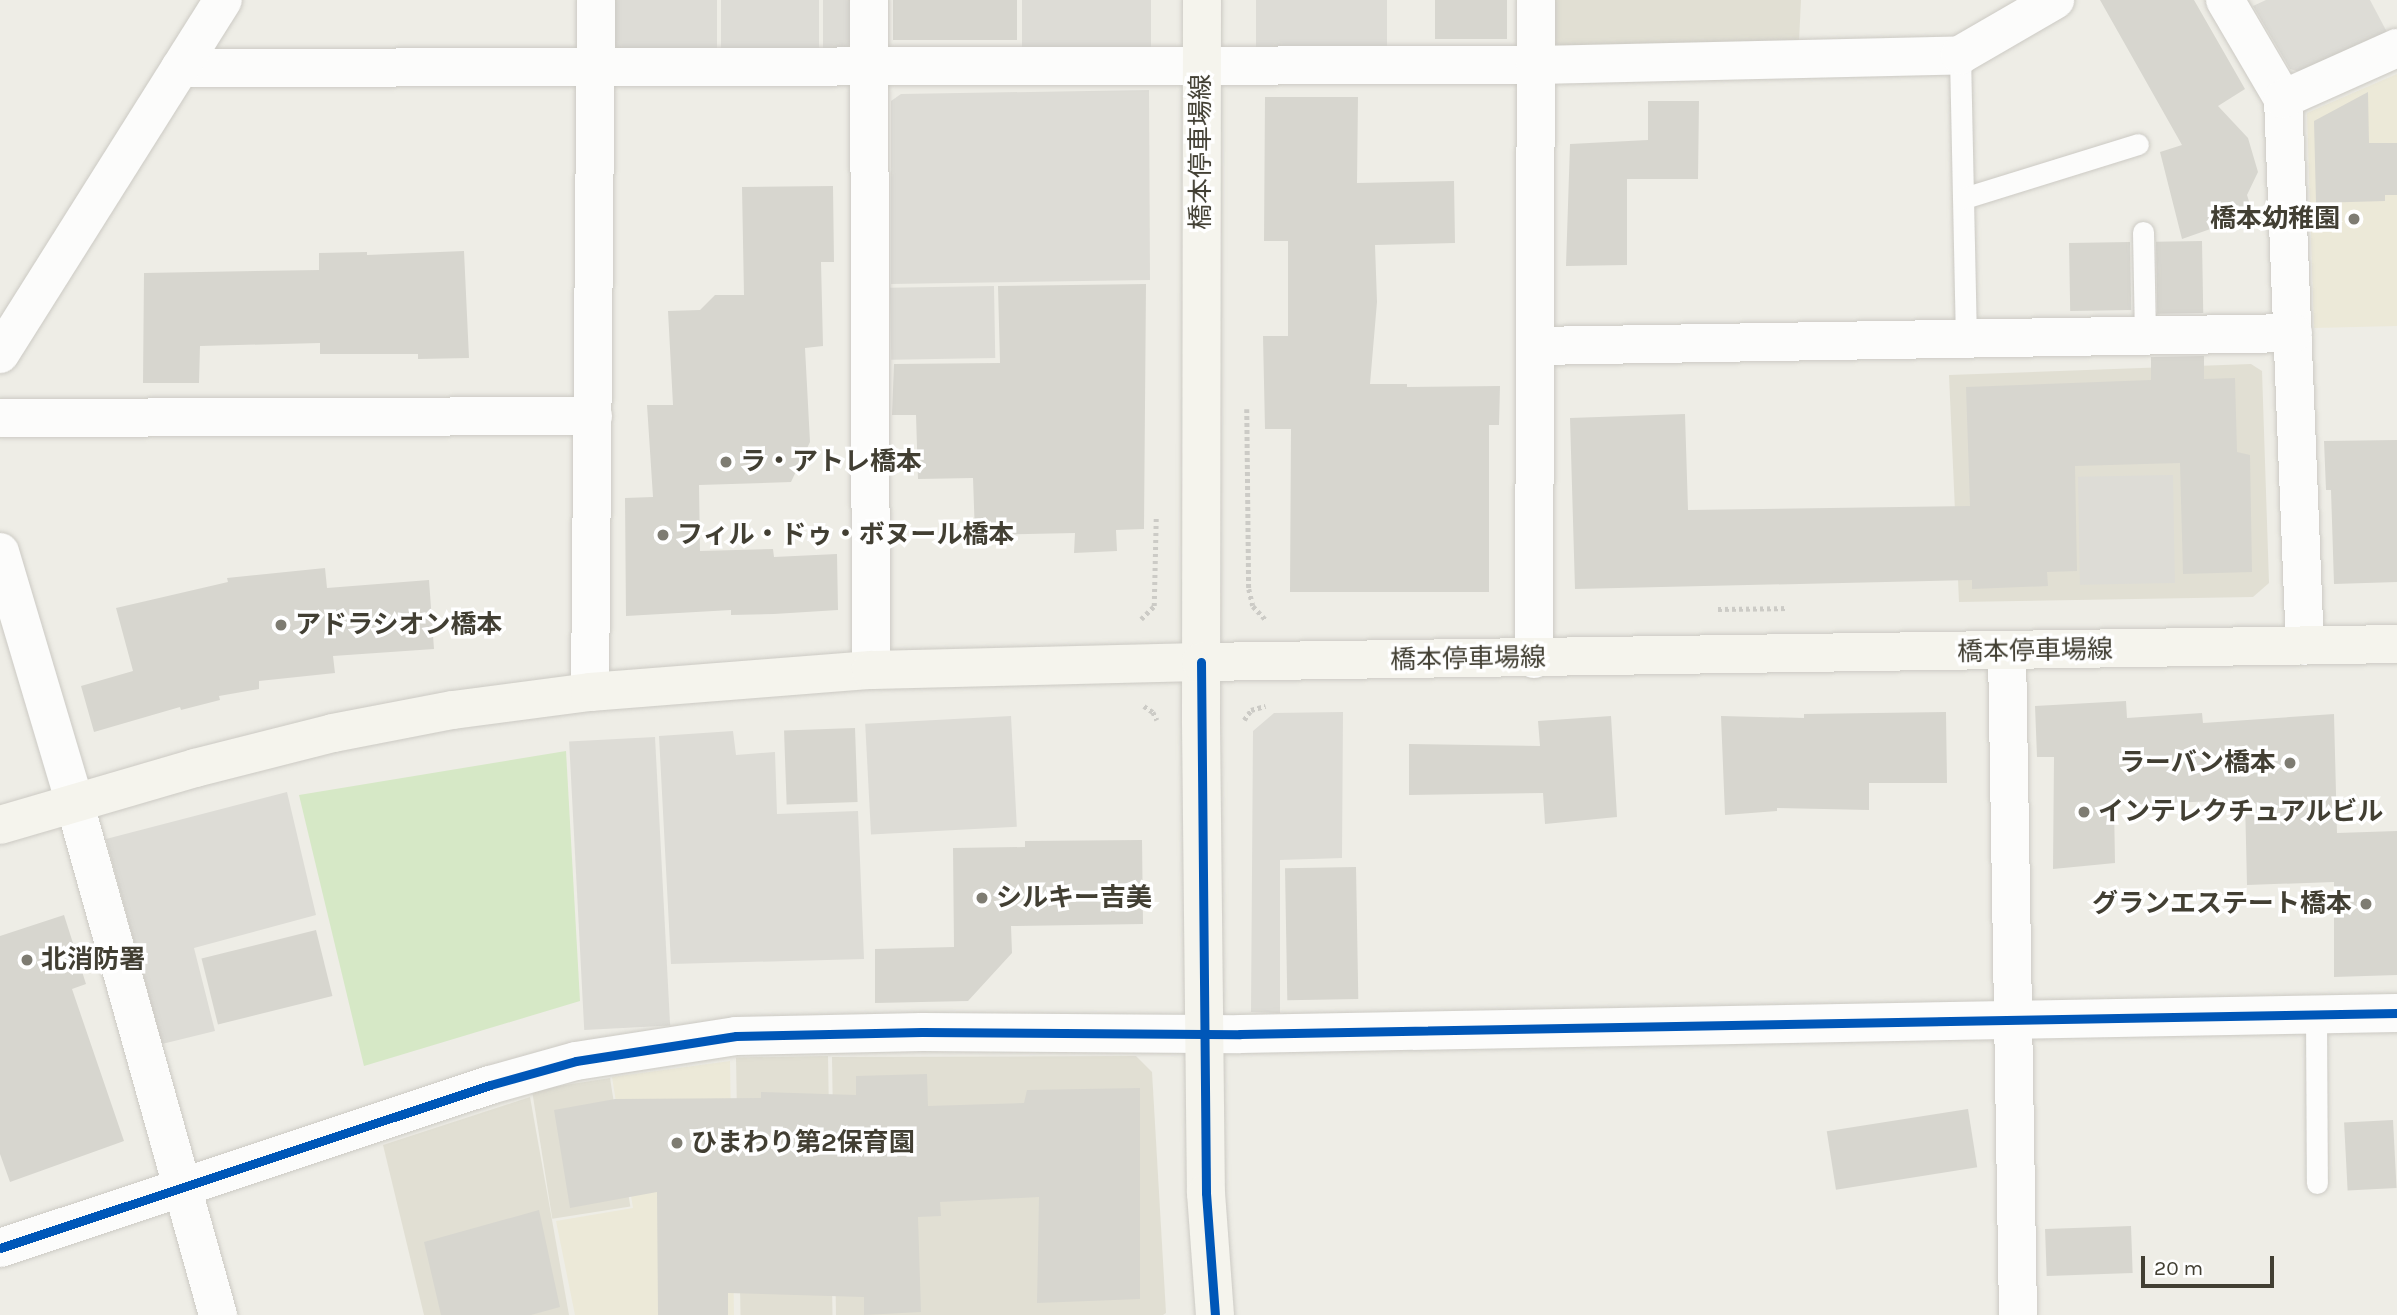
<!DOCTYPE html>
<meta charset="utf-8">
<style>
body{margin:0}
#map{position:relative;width:2397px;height:1315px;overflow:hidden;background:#eeede6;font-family:Karla,"Noto Sans JP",sans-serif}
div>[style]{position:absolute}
.residential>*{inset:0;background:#e1dfd3;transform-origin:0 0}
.education>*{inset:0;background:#ece9d8}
.green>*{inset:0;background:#d6e8c6}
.parking>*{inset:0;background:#dddcd6;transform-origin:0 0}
.building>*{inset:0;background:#d7d6cf;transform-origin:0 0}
.path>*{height:4.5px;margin-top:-2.25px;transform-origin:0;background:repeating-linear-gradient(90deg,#cccbc6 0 3.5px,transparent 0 7px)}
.roads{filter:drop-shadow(0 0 2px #cccac4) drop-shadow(0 0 2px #cccac4)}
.lane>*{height:21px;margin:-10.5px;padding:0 10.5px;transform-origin:10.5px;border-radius:10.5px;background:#fcfcfb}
.street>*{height:38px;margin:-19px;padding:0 19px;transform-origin:19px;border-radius:19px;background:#fcfcfb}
.secondary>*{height:38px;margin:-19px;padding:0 19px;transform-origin:19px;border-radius:19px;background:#f5f4ed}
.cycleway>*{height:9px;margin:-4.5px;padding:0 4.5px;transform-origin:4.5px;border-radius:4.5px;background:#0057b8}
.dots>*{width:19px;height:19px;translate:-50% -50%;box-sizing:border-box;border:4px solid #fff;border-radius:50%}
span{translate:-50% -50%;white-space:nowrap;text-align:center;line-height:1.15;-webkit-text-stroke:7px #fff;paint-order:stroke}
.street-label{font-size:26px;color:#423f33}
.poi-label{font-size:26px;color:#423f33;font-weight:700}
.right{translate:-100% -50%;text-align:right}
.left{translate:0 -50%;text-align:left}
.scale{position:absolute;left:2141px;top:1256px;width:133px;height:32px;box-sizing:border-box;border:4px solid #423f33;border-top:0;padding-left:9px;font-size:21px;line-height:24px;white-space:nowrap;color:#423f33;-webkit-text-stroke:5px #fff;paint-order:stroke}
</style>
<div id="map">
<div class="residential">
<div style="clip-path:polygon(1551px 0,1801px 0,1799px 41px,1557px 47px,1550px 39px)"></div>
<div style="clip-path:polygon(2251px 364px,2262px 371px,2269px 583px,2253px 597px,1959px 602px,1949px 375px)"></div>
<div style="left:828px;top:1056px;width:259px;height:92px;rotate:89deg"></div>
<div style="clip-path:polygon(1136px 1056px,1152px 1072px,1166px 1313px,1163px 1315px,836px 1315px,832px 1057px)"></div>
<div style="left:610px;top:1078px;width:130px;height:79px;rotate:81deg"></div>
<div style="clip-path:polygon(530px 1097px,569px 1315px,424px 1315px,383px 1145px)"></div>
</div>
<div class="education">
<div style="clip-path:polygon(2397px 74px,2397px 326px,2314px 328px,2307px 113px)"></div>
<div style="clip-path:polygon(730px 1061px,734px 1315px,575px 1315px,556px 1221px,633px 1208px,612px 1077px)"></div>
</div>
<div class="green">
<div style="clip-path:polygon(566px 751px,580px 1001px,364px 1066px,299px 795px)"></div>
</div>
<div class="parking">
<div style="clip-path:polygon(615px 0,717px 0,717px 51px,622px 54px,615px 45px)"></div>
<div style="left:721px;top:0;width:98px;height:53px"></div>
<div style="clip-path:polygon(823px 0,854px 0,854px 43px,841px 52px,823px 53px)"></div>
<div style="left:1022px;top:0;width:129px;height:51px"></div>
<div style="left:1256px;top:0;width:131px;height:50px"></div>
<div style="clip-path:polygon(2266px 0,2370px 0,2388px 34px,2300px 72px,2290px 69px,2253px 6px)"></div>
<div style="clip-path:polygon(1149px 90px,1150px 280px,891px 284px,891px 101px,901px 94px)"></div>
<div style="left:994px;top:286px;width:72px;height:104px;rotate:89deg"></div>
<div style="left:2173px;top:475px;width:108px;height:95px;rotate:89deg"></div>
<div style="clip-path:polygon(1343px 712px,1342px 858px,1280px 860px,1280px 1013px,1251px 1012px,1253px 731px,1274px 713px)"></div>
<div style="left:1011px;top:716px;width:111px;height:146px;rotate:87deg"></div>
<div style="clip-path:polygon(733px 731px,736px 755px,775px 752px,777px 814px,858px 811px,864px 959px,671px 964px,659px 736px)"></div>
<div style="left:655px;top:737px;width:289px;height:86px;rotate:87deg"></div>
<div style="clip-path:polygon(287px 792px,316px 915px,194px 948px,215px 1031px,162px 1044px,106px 839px)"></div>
</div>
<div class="building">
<div style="left:893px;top:0;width:124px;height:40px"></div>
<div style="left:1435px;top:0;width:72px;height:39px"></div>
<div style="clip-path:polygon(2100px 0,2194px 0,2245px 89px,2218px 106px,2248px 138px,2258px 172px,2247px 195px,2253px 214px,2182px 239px,2160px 152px,2182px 145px)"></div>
<div style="clip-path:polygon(2368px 92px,2369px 143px,2397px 143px,2397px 195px,2385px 195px,2385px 201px,2316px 203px,2314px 121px)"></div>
<div style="clip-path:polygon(1265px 97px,1358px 97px,1357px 183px,1454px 181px,1455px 243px,1375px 245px,1377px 302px,1370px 384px,1407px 384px,1407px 387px,1500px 386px,1499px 425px,1489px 425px,1489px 592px,1290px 592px,1291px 429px,1265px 429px,1263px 336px,1288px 336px,1288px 241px,1264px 241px)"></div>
<div style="clip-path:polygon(1648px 101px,1699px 101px,1698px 179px,1627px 179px,1627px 265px,1566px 266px,1570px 144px,1648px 140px)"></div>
<div style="clip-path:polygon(833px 186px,834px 262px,821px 262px,823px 346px,805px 348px,810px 442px,791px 482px,699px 485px,700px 551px,773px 549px,774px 557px,837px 554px,838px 610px,774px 614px,731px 615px,731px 610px,626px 616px,625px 498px,653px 497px,647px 405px,673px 405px,668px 311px,700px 310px,715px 295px,744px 295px,742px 187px)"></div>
<div style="left:2202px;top:241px;width:72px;height:46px;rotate:89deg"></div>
<div style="left:2130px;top:242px;width:68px;height:61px;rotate:89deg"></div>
<div style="clip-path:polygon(464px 251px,469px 358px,418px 359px,418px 354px,320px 354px,320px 343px,200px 346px,199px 383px,143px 383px,144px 273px,319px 270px,319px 253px,367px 252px,367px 255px)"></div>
<div style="clip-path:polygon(1146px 284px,1144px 529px,1116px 530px,1117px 551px,1074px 553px,1075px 533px,975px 535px,973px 478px,918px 479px,916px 415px,892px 415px,894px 364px,1000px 363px,998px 286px)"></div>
<div style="clip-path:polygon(2204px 356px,2204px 379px,2235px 378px,2237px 452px,2250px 455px,2252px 572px,2183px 574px,2180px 463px,2075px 466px,2077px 571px,2047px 572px,2048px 586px,1972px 589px,1972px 580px,1575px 589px,1570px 418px,1685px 414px,1688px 510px,1970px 506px,1966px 387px,2151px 380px,2151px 357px)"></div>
<div style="clip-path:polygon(2397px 440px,2397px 582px,2334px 584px,2331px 490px,2326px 490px,2324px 441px)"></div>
<div style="clip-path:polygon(325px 568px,327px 588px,429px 580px,434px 649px,333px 656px,335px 673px,259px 681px,259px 689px,219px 696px,220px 700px,181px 710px,180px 707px,94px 732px,81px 686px,133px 671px,116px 608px,228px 582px,227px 578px)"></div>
<div style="clip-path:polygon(2126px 701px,2127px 718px,2202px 713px,2203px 723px,2334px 714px,2337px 833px,2397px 831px,2397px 975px,2334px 977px,2334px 882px,2247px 885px,2245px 800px,2114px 805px,2115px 863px,2053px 869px,2054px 757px,2037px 757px,2035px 706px)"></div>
<div style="clip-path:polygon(1946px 712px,1947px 783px,1869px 783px,1869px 810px,1777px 808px,1777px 811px,1725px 815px,1721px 716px,1804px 718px,1804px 714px)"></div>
<div style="clip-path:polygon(1611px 716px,1617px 817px,1545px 824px,1543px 793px,1409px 795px,1409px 744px,1540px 746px,1538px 721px)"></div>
<div style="left:855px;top:728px;width:74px;height:71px;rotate:88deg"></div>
<div style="clip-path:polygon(1142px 840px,1143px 924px,1011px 926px,1012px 953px,968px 1001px,875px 1003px,875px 949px,954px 947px,953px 848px,1025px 847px,1025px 841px)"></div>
<div style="left:1356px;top:867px;width:132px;height:71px;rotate:89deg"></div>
<div style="clip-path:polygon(64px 915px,86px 984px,72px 989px,124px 1141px,10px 1182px,0 1154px,0 936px)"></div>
<div style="left:316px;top:930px;width:68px;height:118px;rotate:76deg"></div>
<div style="clip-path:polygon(927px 1074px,928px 1106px,1024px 1103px,1027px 1090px,1140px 1088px,1140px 1299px,1037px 1303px,1039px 1197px,940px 1202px,941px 1216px,918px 1217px,921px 1312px,864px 1315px,864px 1297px,728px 1293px,728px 1315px,658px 1315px,657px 1192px,570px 1208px,554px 1110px,615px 1099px,761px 1098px,761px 1092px,856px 1095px,856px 1076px)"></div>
<div style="left:1968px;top:1109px;width:59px;height:143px;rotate:81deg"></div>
<div style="left:2393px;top:1120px;width:68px;height:49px;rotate:87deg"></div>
<div style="clip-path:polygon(539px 1210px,560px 1307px,531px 1315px,441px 1315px,424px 1242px)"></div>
<div style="left:2131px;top:1226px;width:47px;height:86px;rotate:88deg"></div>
</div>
<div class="path">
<div style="left:1247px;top:409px;width:180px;rotate:89.4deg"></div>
<div style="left:1249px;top:589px;width:17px;rotate:77deg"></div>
<div style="left:1253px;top:606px;width:18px;rotate:47deg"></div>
<div style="left:1718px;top:609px;width:68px;rotate:-0.8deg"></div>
<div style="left:1141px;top:619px;width:18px;rotate:-45deg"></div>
<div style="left:1154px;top:606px;width:88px;rotate:-88.7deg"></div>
<div style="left:1144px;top:706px;width:11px;rotate:34deg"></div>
<div style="left:1153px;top:712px;width:9px;rotate:63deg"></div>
<div style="left:1244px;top:720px;width:12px;rotate:-55deg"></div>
<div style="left:1251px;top:710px;width:15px;rotate:-16deg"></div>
</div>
<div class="roads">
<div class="lane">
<div style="left:1960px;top:55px;width:285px;rotate:88.8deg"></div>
<div style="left:1964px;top:198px;width:182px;rotate:-17.2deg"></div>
<div style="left:2143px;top:232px;width:104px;rotate:88.9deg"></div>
<div style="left:2316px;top:1014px;width:169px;rotate:89.7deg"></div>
</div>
<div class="street">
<div style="left:869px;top:0;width:670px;rotate:89.83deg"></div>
<div style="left:2225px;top:0;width:115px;rotate:59.6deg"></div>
<div style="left:2283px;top:99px;width:547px;rotate:87.7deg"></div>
<div style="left:180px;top:68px;width:1355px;rotate:-0.13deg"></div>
<div style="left:1535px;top:65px;width:425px;rotate:-1.3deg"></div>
<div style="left:1960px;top:55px;width:110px;rotate:-30.1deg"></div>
<div style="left:2283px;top:99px;width:125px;rotate:-24.1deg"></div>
<div style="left:1536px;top:346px;width:757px;rotate:-0.98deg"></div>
<div style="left:0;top:354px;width:418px;rotate:-57.8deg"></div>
<div style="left:0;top:418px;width:593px;rotate:-0.19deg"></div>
<div style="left:0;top:552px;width:260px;rotate:73.4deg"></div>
<div style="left:74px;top:801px;width:534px;rotate:74.35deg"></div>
<div style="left:2007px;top:651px;width:664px;rotate:89.05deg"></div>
<div style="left:1534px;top:659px;width:659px;rotate:-89.83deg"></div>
<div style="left:590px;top:692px;width:692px;rotate:-89.5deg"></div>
<div style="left:0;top:1248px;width:516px;rotate:-18.4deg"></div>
<div style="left:490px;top:1085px;width:89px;rotate:-15.6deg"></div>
<div style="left:576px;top:1061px;width:162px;rotate:-8.9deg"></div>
<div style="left:736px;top:1036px;width:186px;rotate:-1.2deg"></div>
<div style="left:922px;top:1032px;width:318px;rotate:0.4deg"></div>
<div style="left:1240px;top:1034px;width:1157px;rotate:-1.04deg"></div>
</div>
<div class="secondary">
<div style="left:1202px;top:0;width:723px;rotate:90.08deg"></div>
<div style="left:1201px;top:723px;width:470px;rotate:89.4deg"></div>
<div style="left:1206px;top:1193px;width:122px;rotate:85.8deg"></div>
<div style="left:0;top:825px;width:203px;rotate:-16.3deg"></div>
<div style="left:195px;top:768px;width:142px;rotate:-14.2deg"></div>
<div style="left:333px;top:733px;width:122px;rotate:-10.9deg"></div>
<div style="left:453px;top:710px;width:138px;rotate:-7.5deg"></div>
<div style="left:590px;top:692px;width:282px;rotate:-4.5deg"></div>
<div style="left:871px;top:670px;width:330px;rotate:-1.4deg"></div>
<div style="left:1201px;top:662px;width:1196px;rotate:-0.86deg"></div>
</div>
</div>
<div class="cycleway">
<div style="left:1201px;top:662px;width:531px;rotate:89.46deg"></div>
<div style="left:1206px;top:1193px;width:122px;rotate:85.8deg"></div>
<div style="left:0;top:1248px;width:516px;rotate:-18.4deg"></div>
<div style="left:490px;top:1085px;width:89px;rotate:-15.6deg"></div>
<div style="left:576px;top:1061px;width:162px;rotate:-8.9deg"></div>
<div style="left:736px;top:1036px;width:186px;rotate:-1.2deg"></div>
<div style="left:922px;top:1032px;width:318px;rotate:0.4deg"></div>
<div style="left:1240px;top:1034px;width:1157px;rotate:-1.04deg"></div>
</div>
<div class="dots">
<div style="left:2354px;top:219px;background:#7e7c72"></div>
<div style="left:726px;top:462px;background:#7e7c72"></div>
<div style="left:663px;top:535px;background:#7e7c72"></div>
<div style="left:281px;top:625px;background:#7e7c72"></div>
<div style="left:2290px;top:763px;background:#7e7c72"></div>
<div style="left:2084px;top:812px;background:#7e7c72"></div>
<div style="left:982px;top:898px;background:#7e7c72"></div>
<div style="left:2366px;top:904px;background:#7e7c72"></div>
<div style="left:27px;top:960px;background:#7e7c72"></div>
<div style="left:677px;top:1143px;background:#7e7c72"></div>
</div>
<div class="street-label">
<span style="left:1201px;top:152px;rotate:-90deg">橋本停車場線</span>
<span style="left:2035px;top:651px;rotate:-1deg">橋本停車場線</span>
<span style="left:1468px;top:659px;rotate:-1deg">橋本停車場線</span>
</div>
<div class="poi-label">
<span class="right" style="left:2340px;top:219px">橋本幼稚園</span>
<span class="left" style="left:740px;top:462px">ラ・アトレ橋本</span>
<span class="left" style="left:677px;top:535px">フィル・ドゥ・ボヌール橋本</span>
<span class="left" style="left:295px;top:625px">アドラシオン橋本</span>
<span class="right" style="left:2276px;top:763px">ラーバン橋本</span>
<span class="left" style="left:2098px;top:812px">インテレクチュアルビル</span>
<span class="left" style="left:996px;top:898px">シルキー吉美</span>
<span class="right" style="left:2352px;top:904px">グランエステート橋本</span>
<span class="left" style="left:41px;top:960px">北消防署</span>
<span class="left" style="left:691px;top:1143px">ひまわり第2保育園</span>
</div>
<div class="scale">20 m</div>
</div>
